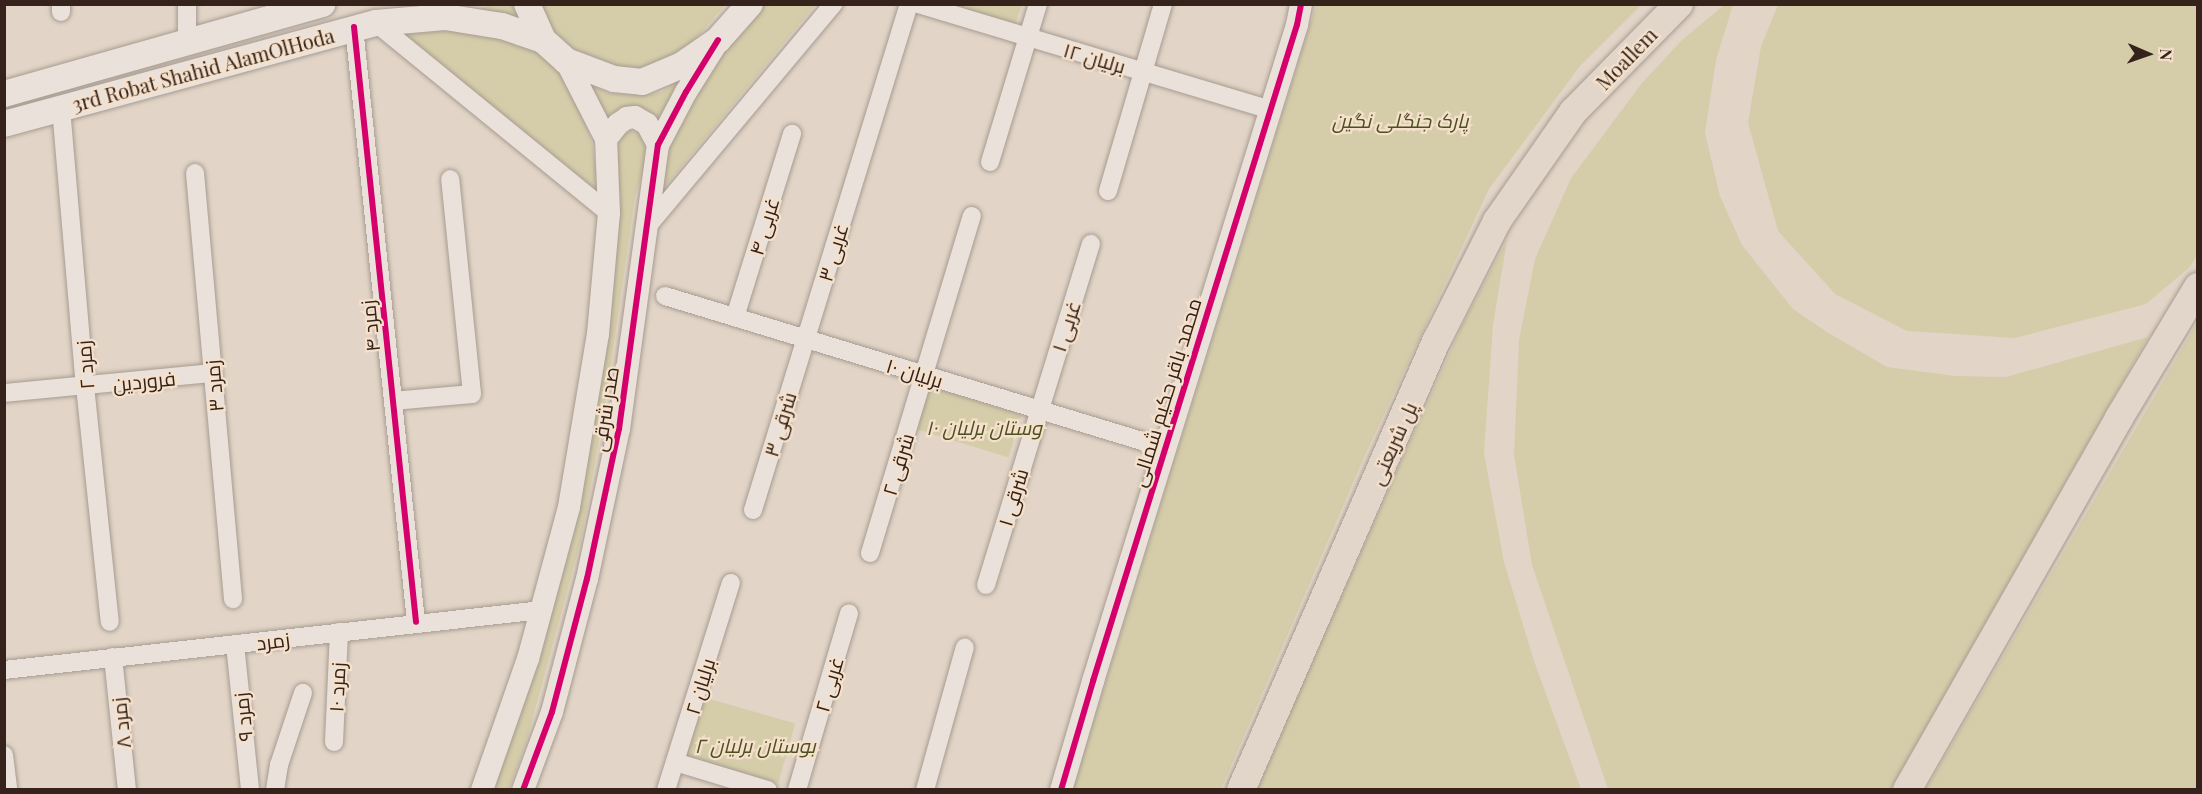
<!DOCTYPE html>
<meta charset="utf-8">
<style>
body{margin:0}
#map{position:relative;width:2202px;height:794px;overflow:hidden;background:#e2d5c7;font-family:"Playfair Display",Cairo,serif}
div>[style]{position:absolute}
.green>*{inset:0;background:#d5cda9;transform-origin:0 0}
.roads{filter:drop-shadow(0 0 2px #a79b91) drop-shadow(0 0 2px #a79b91)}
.minor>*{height:18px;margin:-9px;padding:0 9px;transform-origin:9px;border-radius:9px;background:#eae2da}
.tertiary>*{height:22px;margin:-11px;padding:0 11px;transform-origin:11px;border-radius:11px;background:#eae2da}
.secondary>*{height:26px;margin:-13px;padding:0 13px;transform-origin:13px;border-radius:13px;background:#eae2da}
.primary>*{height:28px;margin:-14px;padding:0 14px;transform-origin:14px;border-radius:14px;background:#e2d6ca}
.cycleway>*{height:6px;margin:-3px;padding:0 3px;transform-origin:3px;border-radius:3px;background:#d6006c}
span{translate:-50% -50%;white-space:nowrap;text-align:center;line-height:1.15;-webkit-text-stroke:4.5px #f5e1cb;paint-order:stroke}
.street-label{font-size:20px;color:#34221b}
.park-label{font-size:20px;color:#4d5021;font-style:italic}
.frame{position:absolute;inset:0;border:6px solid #34221b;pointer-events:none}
.north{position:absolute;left:2118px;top:24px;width:60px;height:60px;-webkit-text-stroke:4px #f5e1cb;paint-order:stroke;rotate:92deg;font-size:16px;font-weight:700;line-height:24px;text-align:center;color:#34221b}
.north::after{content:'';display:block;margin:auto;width:21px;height:27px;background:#34221b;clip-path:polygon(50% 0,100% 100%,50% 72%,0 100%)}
</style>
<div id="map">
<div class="green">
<div style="clip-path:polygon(488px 5px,514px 5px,521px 25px,474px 13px)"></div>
<div style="clip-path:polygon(535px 5px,725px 5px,701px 33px,670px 62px,635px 69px,605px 68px,556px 41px)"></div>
<div style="clip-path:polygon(759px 5px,815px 5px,662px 190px,670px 144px,707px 74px)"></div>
<div style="clip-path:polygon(950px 5px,1022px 5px,1015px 24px)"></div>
<div style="clip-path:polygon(1316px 5px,1641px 5px,1580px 66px,1489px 189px,1365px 455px,1221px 789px,1072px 790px)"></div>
<div style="clip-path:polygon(1724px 5px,1733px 5px,1716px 60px,1705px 133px,1720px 196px,1742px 245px,1793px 309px,1827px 332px,1887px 367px,1956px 376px,2006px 377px,2148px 337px,1891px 789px,1608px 789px,1532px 565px,1514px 455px,1519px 340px,1535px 259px,1571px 178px,1642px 83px,1682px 40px)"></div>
<div style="clip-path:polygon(1778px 5px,2197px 5px,2197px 255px,2190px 267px,2146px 304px,2015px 338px,1907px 331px,1835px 294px,1778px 231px,1748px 123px,1761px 46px)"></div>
<div style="clip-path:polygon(445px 26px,527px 45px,555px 64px,575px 96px,592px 143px,599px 192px,396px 28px)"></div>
<div style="clip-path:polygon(682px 77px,657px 123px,651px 112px,637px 109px,608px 120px,590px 84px,607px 93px,646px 95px,662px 92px)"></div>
<div style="clip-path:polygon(630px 131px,640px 133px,646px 144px,648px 155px,635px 197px,604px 413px,581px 540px,526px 743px,509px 789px,495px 790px,556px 594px,617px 154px,620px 137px)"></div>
<div style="clip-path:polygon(1507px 240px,1493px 325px,1484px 453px,1504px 562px,1534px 661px,1581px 789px,1255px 790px,1461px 328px)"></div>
<div style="clip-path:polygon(2197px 322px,2197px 789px,1926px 789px,2193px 330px)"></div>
<div style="left:929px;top:386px;width:97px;height:45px;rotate:17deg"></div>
<div style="left:703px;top:697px;width:96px;height:62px;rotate:16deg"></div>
</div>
<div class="roads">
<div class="minor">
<div style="left:918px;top:4px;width:369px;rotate:16.7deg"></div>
<div style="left:61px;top:12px;width:8px;rotate:-90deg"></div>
<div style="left:376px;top:23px;width:301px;rotate:39.2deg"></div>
<div style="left:354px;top:27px;width:598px;rotate:84.05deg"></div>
<div style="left:187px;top:42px;width:38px;rotate:-90deg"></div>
<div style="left:61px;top:108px;width:279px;rotate:85.1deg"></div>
<div style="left:85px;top:386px;width:237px;rotate:84deg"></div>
<div style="left:990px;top:162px;width:165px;rotate:-73.1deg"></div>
<div style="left:195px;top:173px;width:428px;rotate:84.9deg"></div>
<div style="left:1108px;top:191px;width:195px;rotate:-73.6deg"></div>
<div style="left:646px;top:228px;width:292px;rotate:-50.1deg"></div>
<div style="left:665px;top:296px;width:523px;rotate:16.91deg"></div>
<div style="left:735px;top:317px;width:192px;rotate:-72.7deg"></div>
<div style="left:4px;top:393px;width:209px;rotate:-5.5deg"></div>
<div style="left:393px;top:401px;width:79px;rotate:-5.1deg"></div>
<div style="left:472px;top:394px;width:216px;rotate:-95.8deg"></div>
<div style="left:753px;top:510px;width:530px;rotate:-72.87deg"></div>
<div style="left:870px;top:553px;width:352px;rotate:-73.2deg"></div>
<div style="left:986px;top:585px;width:357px;rotate:-72.9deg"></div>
<div style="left:235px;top:644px;width:147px;rotate:84.1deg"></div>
<div style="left:113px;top:657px;width:134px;rotate:84deg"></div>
<div style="left:4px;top:670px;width:541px;rotate:-6.36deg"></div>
<div style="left:334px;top:742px;width:110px;rotate:-87.4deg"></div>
<div style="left:4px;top:755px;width:35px;rotate:83deg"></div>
<div style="left:675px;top:762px;width:97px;rotate:16.8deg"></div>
<div style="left:275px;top:790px;width:25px;rotate:-81deg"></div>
<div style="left:279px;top:765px;width:76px;rotate:-71.6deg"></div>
<div style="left:666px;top:790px;width:217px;rotate:-72.6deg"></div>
<div style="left:797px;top:790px;width:184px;rotate:-73.6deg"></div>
<div style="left:925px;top:790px;width:148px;rotate:-74.4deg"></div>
</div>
<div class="tertiary">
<div style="left:606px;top:139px;width:19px;rotate:-51deg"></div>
<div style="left:618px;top:124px;width:11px;rotate:-34deg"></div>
<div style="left:627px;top:118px;width:8px;rotate:-7deg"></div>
<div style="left:635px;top:117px;width:14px;rotate:30deg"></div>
<div style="left:647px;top:124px;width:24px;rotate:62deg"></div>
<div style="left:482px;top:790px;width:139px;rotate:-70.7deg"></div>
<div style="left:528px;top:659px;width:157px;rotate:-74.9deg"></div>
<div style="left:569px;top:507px;width:175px;rotate:-80.5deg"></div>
<div style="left:598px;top:334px;width:121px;rotate:-84.8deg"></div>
<div style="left:609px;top:213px;width:74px;rotate:-92.3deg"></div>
<div style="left:606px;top:139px;width:88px;rotate:-117.1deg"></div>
<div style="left:523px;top:790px;width:83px;rotate:-69.6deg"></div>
<div style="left:552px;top:712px;width:138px;rotate:-75.3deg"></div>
<div style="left:587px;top:579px;width:153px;rotate:-78deg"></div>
<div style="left:619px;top:429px;width:287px;rotate:-82.2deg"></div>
<div style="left:658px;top:145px;width:60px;rotate:-62.2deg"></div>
<div style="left:686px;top:92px;width:58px;rotate:-57.7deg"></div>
<div style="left:1061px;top:790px;width:114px;rotate:-73.6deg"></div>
<div style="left:1093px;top:681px;width:687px;rotate:-72.73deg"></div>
<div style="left:1297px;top:25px;width:21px;rotate:-79deg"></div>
</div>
<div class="secondary">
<div style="left:527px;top:4px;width:39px;rotate:66deg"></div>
<div style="left:543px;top:40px;width:31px;rotate:42deg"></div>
<div style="left:566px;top:61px;width:51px;rotate:20.6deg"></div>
<div style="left:614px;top:79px;width:28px;rotate:6deg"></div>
<div style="left:642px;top:82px;width:43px;rotate:-23deg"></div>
<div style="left:682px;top:65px;width:44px;rotate:-34.8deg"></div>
<div style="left:718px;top:40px;width:48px;rotate:-48.4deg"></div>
<div style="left:4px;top:94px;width:331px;rotate:-15.8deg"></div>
<div style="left:4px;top:124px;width:385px;rotate:-15.2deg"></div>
<div style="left:376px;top:23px;width:69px;rotate:-5deg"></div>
<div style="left:445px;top:17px;width:58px;rotate:9deg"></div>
<div style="left:502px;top:26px;width:43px;rotate:18.9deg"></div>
</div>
<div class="primary">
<div style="left:1241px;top:790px;width:493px;rotate:-66.5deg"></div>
<div style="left:1438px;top:338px;width:131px;rotate:-63.2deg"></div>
<div style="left:1497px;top:221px;width:133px;rotate:-55.1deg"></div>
<div style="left:1573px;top:112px;width:151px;rotate:-45.5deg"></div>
<div style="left:1907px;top:790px;width:428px;rotate:-60.3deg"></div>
<div style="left:2119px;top:418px;width:153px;rotate:-58.9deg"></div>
</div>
</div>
<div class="cycleway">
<div style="left:354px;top:27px;width:598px;rotate:84.05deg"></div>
<div style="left:523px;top:790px;width:83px;rotate:-69.6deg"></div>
<div style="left:552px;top:712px;width:138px;rotate:-75.3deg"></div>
<div style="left:587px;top:579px;width:153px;rotate:-78deg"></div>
<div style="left:619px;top:429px;width:287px;rotate:-82.2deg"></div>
<div style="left:658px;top:145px;width:60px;rotate:-62.2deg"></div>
<div style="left:686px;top:92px;width:61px;rotate:-58.4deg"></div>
<div style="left:1061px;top:790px;width:114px;rotate:-73.6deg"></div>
<div style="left:1093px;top:681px;width:687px;rotate:-72.73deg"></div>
<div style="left:1297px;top:25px;width:21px;rotate:-79deg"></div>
</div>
<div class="street-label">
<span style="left:1095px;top:57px;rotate:16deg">برلیان ۱۲</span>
<span style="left:1626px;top:58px;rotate:-46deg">Moallem</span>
<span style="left:203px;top:69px;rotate:-15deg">3rd Robat Shahid AlamOlHoda</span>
<span style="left:763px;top:226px;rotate:-73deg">۴ غربی</span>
<span style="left:832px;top:252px;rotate:-73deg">۳ غربی</span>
<span style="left:369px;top:326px;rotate:-96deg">زمرد ۴</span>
<span style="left:1065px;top:326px;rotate:-72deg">۱ غربی</span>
<span style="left:84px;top:365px;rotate:-95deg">زمرد ۲</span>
<span style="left:915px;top:372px;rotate:17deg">برلیان ۱۰</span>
<span style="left:144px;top:380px;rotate:-6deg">فروردین</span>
<span style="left:213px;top:386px;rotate:-95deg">زمرد ۳</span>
<span style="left:1165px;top:392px;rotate:-73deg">محمد باقر حکیم شمالی</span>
<span style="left:604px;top:409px;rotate:-81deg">صدر شرقی</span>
<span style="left:779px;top:424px;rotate:-73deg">۳ شرقی</span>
<span style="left:1392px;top:443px;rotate:-66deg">پل شریعتی</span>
<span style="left:897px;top:464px;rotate:-73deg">۲ شرقی</span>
<span style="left:1012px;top:497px;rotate:-73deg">۱ شرقی</span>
<span style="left:273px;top:640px;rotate:-7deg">زمرد</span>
<span style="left:828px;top:684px;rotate:-74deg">۲ غربی</span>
<span style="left:699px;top:686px;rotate:-73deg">برلیان ۲</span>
<span style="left:336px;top:687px;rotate:-87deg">زمرد ۱۰</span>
<span style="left:242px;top:717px;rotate:-96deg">زمرد ۹</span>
<span style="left:120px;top:723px;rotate:-96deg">زمرد ۸</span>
</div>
<div class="park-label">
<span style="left:1400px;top:119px">پارک جنگلی نگین</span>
<span style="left:984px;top:426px">وستان برلیان ۱۰</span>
<span style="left:755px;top:744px">بوستان برلیان ۲</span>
</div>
<div class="frame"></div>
<div class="north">N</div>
</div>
